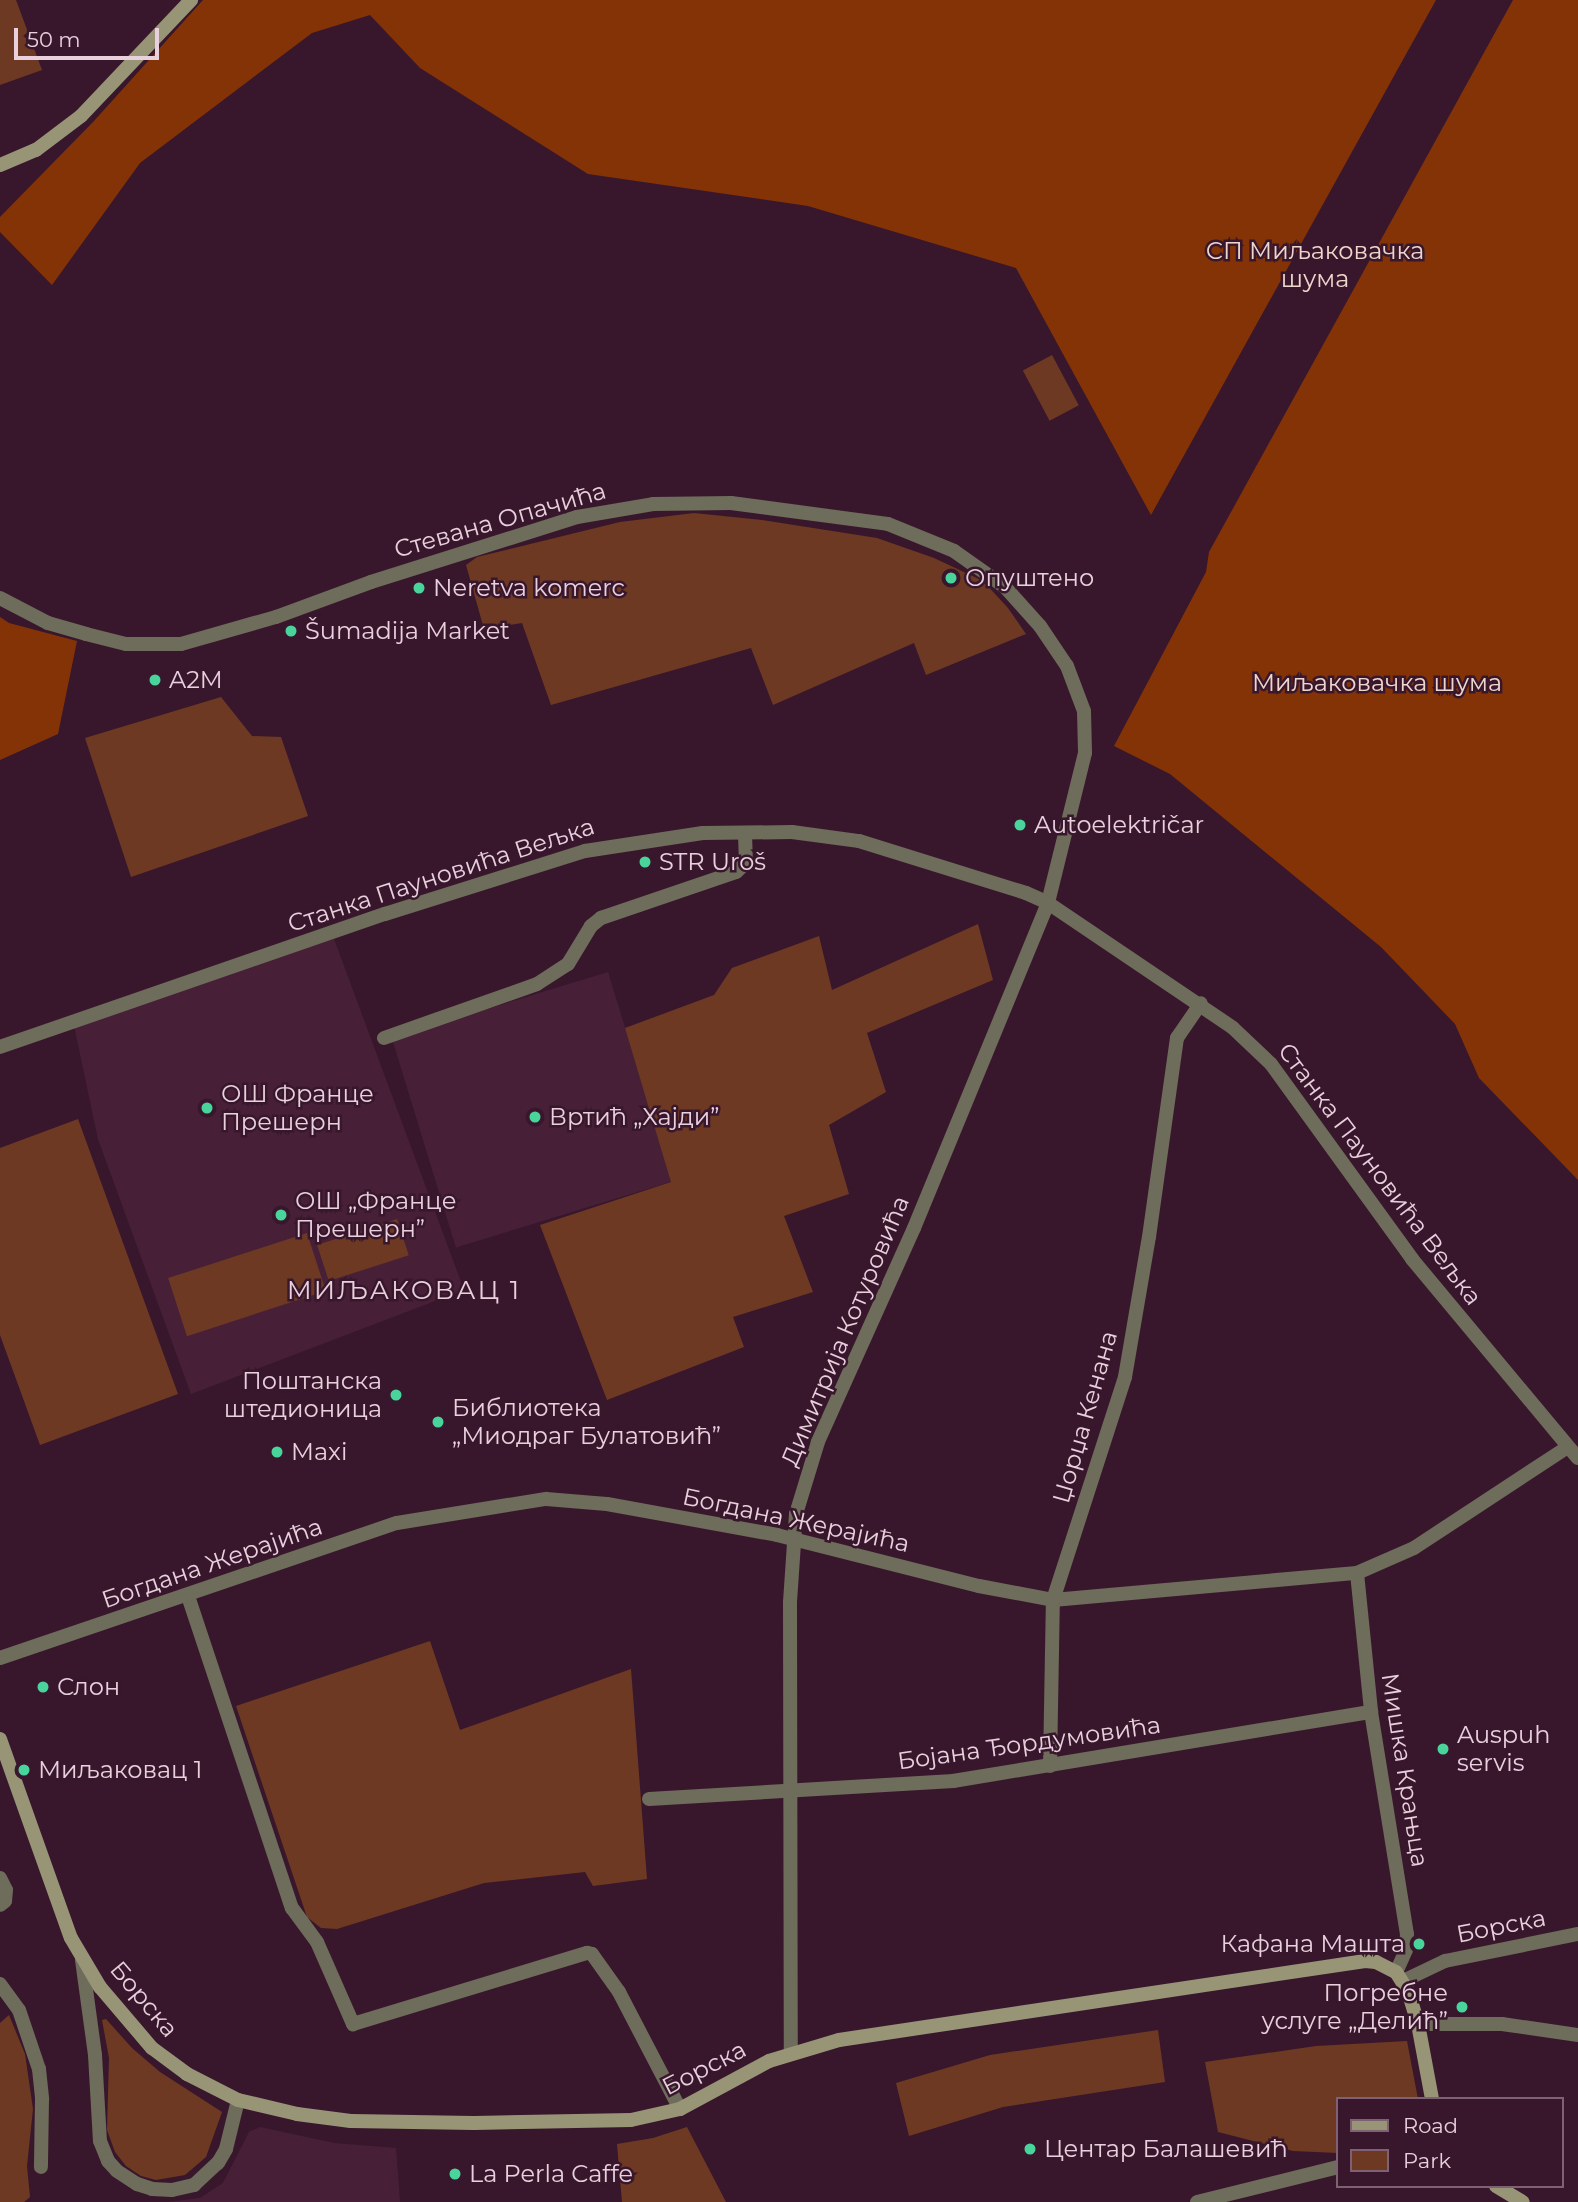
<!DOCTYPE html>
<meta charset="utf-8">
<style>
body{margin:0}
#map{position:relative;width:1578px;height:2202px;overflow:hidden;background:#38172c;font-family:Montserrat,sans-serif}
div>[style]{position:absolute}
.built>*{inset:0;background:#472038;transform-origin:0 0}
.green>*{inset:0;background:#6e3923;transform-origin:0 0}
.forest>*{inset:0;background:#843307}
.street>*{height:14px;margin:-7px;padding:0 7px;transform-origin:7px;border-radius:7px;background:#6e6c5a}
.secondary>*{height:14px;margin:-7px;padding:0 7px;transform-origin:7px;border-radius:7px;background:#989577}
.dots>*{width:19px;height:19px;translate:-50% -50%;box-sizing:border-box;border:4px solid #38172c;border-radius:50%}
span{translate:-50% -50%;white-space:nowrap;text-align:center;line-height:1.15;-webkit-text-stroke:5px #38172c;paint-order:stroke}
.park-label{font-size:24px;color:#eed6cc}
.street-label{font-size:24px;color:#e8d0dd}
.poi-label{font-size:24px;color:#e8d0dd}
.left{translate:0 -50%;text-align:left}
.right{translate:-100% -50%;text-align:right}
.neighbourhood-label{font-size:26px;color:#e8d0dd;letter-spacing:2px}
.legend{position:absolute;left:1336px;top:2097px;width:228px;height:91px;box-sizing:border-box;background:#38172c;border:2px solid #7e6173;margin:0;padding:9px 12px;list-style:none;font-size:21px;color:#e8d0dd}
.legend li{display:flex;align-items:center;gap:14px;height:35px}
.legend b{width:35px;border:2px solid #7e6173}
.scale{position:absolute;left:14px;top:28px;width:145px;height:32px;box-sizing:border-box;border:4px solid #e8d0dd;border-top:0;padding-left:9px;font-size:21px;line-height:24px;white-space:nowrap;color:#e8d0dd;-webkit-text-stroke:5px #38172c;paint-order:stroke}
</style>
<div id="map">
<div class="built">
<div style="clip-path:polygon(334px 939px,464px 1290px,191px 1394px,98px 1139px,73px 1021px)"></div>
<div style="left:608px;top:972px;width:219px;height:226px;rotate:73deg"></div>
<div style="clip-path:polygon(260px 2127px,334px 2143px,396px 2148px,400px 2202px,168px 2202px,200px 2198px,223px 2183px,249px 2132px)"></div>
</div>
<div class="green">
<div style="clip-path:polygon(0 0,16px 0,42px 70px,0 85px)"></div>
<div style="left:1052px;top:355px;width:57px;height:33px;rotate:62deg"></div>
<div style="clip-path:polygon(694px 513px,762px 520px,877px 538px,934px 558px,983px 581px,1008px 608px,1026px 634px,926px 675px,914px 643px,773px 705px,751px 648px,551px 705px,522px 623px,484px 629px,466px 565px,477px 557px,620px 522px)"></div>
<div style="clip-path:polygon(221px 697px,252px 736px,281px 737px,308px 816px,131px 877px,85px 738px)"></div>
<div style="clip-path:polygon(978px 924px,993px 980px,867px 1033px,886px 1092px,829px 1125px,849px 1194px,784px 1216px,813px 1292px,733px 1317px,744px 1347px,607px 1400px,540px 1225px,671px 1182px,625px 1028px,714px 995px,732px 968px,819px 936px,832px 990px)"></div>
<div style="clip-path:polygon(78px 1119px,178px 1394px,40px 1445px,0 1335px,0 1148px)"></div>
<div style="left:397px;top:1219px;width:38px;height:84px;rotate:72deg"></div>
<div style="left:307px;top:1233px;width:61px;height:146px;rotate:72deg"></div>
<div style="clip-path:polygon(430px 1641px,460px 1730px,631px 1669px,647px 1879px,593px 1886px,585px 1872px,484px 1883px,337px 1929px,321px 1928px,307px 1917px,236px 1706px)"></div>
<div style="clip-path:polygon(9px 2015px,25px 2054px,33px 2109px,27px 2166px,30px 2197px,24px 2202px,0 2202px,0 2023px)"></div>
<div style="clip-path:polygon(106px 2019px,132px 2048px,160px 2072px,222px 2112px,206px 2157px,185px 2175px,156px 2180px,141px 2176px,126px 2166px,115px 2152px,107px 2130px,109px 2058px,102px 2020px)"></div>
<div style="clip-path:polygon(1158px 2030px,1165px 2082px,1003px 2107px,909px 2136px,896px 2083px,990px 2055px)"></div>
<div style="clip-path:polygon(1407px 2041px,1418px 2099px,1338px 2099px,1338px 2153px,1293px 2151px,1218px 2132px,1205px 2062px,1316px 2046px)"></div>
<div style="clip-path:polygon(687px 2127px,726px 2202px,622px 2202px,617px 2144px,653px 2138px)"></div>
</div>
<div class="forest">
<div style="clip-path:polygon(203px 0,1436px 0,1151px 515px,1016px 268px,808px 206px,588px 174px,420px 68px,370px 15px,312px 33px,140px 163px,52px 285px,0 232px,0 217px,94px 121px)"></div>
<div style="clip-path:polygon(1513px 0,1578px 0,1578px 1180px,1479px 1078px,1455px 1024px,1381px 947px,1170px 774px,1114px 746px,1206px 572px,1209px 552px)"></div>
<div style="clip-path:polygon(0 617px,9px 623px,77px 641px,58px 734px,0 760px)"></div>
</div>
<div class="street">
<div style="left:0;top:598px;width:54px;rotate:27.5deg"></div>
<div style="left:48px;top:623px;width:40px;rotate:16deg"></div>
<div style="left:86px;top:634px;width:41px;rotate:14deg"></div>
<div style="left:126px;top:644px;width:55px"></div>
<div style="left:181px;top:644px;width:99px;rotate:-15.9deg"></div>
<div style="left:276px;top:617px;width:101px;rotate:-20.2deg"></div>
<div style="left:371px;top:582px;width:216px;rotate:-17.5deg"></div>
<div style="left:577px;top:517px;width:77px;rotate:-9.7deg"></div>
<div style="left:653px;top:504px;width:78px;rotate:-0.7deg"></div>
<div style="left:731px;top:503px;width:158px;rotate:7.6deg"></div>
<div style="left:888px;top:524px;width:71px;rotate:22.2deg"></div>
<div style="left:954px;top:551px;width:62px;rotate:35.2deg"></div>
<div style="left:1005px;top:587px;width:52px;rotate:48.1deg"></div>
<div style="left:1040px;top:626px;width:48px;rotate:56deg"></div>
<div style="left:1067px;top:666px;width:48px;rotate:69.3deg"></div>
<div style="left:1084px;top:711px;width:42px;rotate:88.6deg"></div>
<div style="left:1085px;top:753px;width:154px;rotate:103.9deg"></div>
<div style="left:1048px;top:903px;width:352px;rotate:112.4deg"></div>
<div style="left:914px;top:1228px;width:235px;rotate:114.2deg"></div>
<div style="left:818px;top:1442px;width:75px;rotate:107deg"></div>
<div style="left:796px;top:1514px;width:88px;rotate:93.9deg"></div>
<div style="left:790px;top:1602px;width:450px;rotate:89.9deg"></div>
<div style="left:384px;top:1038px;width:162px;rotate:-19.4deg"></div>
<div style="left:537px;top:984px;width:37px;rotate:-33deg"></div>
<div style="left:568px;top:964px;width:44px;rotate:-58.8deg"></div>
<div style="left:591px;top:926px;width:13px;rotate:-39deg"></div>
<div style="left:601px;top:918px;width:143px;rotate:-18.8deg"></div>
<div style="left:736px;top:872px;width:13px;rotate:-42deg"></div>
<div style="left:746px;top:863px;width:30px;rotate:-92deg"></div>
<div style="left:0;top:1047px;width:407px;rotate:-19.1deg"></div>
<div style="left:385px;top:914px;width:210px;rotate:-17.5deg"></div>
<div style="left:585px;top:851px;width:119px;rotate:-8.7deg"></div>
<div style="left:703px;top:833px;width:89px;rotate:-0.6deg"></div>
<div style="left:792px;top:832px;width:68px;rotate:7.7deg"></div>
<div style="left:859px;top:841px;width:175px;rotate:17.3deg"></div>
<div style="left:1026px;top:893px;width:24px;rotate:24deg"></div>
<div style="left:1048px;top:903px;width:223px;rotate:34deg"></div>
<div style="left:1233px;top:1028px;width:52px;rotate:43.5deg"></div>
<div style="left:1271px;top:1064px;width:241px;rotate:54.1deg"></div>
<div style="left:1412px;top:1259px;width:259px;rotate:50.2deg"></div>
<div style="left:1357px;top:1573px;width:140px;rotate:84.2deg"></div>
<div style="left:1371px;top:1712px;width:225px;rotate:80.8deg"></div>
<div style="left:1407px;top:1934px;width:16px;rotate:94deg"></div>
<div style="left:1406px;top:1950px;width:24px;rotate:114deg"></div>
<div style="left:188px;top:1596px;width:329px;rotate:71.6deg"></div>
<div style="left:292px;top:1908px;width:42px;rotate:53.7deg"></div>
<div style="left:317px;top:1942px;width:90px;rotate:66.3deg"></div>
<div style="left:353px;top:2024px;width:245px;rotate:-16.9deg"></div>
<div style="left:587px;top:1953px;width:5px;rotate:11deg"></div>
<div style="left:592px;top:1954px;width:47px;rotate:54.6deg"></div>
<div style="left:619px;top:1992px;width:132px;rotate:62.5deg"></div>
<div style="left:0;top:1658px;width:419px;rotate:-18.8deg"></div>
<div style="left:397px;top:1523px;width:151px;rotate:-9.2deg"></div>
<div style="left:546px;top:1499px;width:61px;rotate:4.7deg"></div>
<div style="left:607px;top:1504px;width:173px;rotate:10.3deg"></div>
<div style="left:777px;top:1535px;width:208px;rotate:14.2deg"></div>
<div style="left:979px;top:1586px;width:75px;rotate:10.7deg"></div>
<div style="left:1053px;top:1600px;width:305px;rotate:-5.1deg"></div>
<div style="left:1357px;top:1573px;width:62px;rotate:-23.7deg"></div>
<div style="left:1414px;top:1548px;width:184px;rotate:-33.3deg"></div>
<div style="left:1050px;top:1766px;width:166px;rotate:-89deg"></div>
<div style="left:1053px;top:1600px;width:234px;rotate:-72.1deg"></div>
<div style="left:1125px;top:1377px;width:142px;rotate:-80.3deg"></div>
<div style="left:1149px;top:1237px;width:201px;rotate:-82deg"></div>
<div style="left:1177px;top:1038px;width:42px;rotate:-55.6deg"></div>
<div style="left:649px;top:1799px;width:305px;rotate:-3.4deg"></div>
<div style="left:953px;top:1781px;width:424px;rotate:-9.4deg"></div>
<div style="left:0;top:1878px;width:13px;rotate:63deg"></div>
<div style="left:6px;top:1890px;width:11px;rotate:95deg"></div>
<div style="left:5px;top:1901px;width:6px;rotate:141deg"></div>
<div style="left:82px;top:1960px;width:96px;rotate:82.2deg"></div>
<div style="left:95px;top:2055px;width:86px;rotate:86.7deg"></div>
<div style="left:100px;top:2141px;width:22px;rotate:68deg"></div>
<div style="left:108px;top:2161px;width:13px;rotate:48deg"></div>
<div style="left:117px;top:2171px;width:24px;rotate:33deg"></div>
<div style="left:137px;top:2184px;width:16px;rotate:18deg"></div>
<div style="left:152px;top:2189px;width:20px;rotate:3deg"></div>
<div style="left:172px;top:2190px;width:23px;rotate:-13deg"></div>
<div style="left:194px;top:2185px;width:33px;rotate:-43deg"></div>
<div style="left:218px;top:2163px;width:16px;rotate:-60deg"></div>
<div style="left:226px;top:2149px;width:50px;rotate:-76.2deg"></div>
<div style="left:1403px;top:1981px;width:47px;rotate:-25.5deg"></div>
<div style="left:1445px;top:1961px;width:136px;rotate:-11.5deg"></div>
<div style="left:0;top:1984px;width:32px;rotate:54deg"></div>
<div style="left:19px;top:2010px;width:62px;rotate:71.3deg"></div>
<div style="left:39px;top:2069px;width:31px;rotate:84deg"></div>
<div style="left:42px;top:2100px;width:67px;rotate:90.9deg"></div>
<div style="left:1418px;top:2024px;width:84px"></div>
<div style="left:1502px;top:2024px;width:77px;rotate:8.2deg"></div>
<div style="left:1197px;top:2202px;width:145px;rotate:-13.9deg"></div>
</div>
<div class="secondary">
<div style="left:0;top:165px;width:39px;rotate:-23deg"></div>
<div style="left:36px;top:150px;width:56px;rotate:-37.1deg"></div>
<div style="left:81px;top:116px;width:160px;rotate:-46.5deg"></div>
<div style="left:0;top:1739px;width:211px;rotate:70.4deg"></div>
<div style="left:71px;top:1938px;width:57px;rotate:59.4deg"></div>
<div style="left:100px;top:1987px;width:80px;rotate:49.6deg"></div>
<div style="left:152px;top:2048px;width:44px;rotate:36.6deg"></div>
<div style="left:187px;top:2074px;width:57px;rotate:27deg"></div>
<div style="left:238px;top:2100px;width:61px;rotate:13.3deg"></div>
<div style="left:297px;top:2114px;width:54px;rotate:7.4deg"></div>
<div style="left:351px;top:2121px;width:123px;rotate:0.9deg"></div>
<div style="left:474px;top:2123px;width:157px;rotate:-1.1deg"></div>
<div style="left:631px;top:2120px;width:50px;rotate:-12.7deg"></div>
<div style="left:680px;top:2109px;width:101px;rotate:-28.3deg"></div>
<div style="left:769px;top:2061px;width:73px;rotate:-16.7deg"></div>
<div style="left:839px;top:2040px;width:532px;rotate:-8.54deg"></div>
<div style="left:1365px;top:1961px;width:11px;rotate:5deg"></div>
<div style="left:1376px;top:1962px;width:22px;rotate:27deg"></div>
<div style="left:1396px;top:1972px;width:22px;rotate:58deg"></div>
<div style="left:1408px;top:1991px;width:34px;rotate:73deg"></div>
<div style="left:1418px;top:2024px;width:76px;rotate:79.4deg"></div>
<div style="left:1496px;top:2186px;width:31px;rotate:31deg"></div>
</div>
<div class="dots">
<div style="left:951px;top:578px;background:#49d49c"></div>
<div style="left:419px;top:588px;background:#49d49c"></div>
<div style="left:291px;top:631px;background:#49d49c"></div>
<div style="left:155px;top:680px;background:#49d49c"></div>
<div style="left:1020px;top:825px;background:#49d49c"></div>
<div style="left:645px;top:862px;background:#49d49c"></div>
<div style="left:207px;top:1108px;background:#49d49c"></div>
<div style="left:535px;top:1117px;background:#49d49c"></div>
<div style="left:281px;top:1215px;background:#49d49c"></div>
<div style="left:396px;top:1395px;background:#49d49c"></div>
<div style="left:438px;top:1422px;background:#49d49c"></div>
<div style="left:277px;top:1452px;background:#49d49c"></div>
<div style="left:43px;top:1687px;background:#49d49c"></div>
<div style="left:1443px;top:1749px;background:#49d49c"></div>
<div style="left:24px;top:1770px;background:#49d49c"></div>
<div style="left:1419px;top:1944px;background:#49d49c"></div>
<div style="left:1462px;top:2007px;background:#49d49c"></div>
<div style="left:1030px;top:2149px;background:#49d49c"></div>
<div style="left:455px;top:2174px;background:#49d49c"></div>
</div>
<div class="park-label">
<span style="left:1315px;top:265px">СП Миљаковачка<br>шума</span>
<span style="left:1377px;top:683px">Миљаковачка шума</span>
</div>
<div class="street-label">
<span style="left:500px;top:520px;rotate:-16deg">Стевана Опачића</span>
<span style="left:441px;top:875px;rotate:-18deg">Станка Пауновића Вељка</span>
<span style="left:1380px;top:1174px;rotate:53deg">Станка Пауновића Вељка</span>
<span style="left:845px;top:1331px;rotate:-67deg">Димитрија Котуровића</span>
<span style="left:1085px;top:1417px;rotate:-74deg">Џорџа Кенана</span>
<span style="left:796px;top:1520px;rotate:12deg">Богдана Жерајића</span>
<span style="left:212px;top:1563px;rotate:-19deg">Богдана Жерајића</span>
<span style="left:1029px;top:1743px;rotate:-8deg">Бојана Ђордумовића</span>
<span style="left:1405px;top:1770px;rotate:81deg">Мишка Крањца</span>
<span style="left:1501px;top:1926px;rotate:-11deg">Борска</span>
<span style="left:144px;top:1999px;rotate:50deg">Борска</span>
<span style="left:704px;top:2068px;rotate:-27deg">Борска</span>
</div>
<div class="poi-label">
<span class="left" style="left:965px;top:578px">Опуштено</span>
<span class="left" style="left:433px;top:588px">Neretva komerc</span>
<span class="left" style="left:305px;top:631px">Šumadija Market</span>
<span class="left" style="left:169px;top:680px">A2M</span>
<span class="left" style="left:1034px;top:825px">Autoelektričar</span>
<span class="left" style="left:659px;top:862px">STR Uroš</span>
<span class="left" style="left:221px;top:1108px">ОШ Франце<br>Прешерн</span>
<span class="left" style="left:549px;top:1117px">Вртић „Хајди”</span>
<span class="left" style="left:295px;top:1215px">ОШ „Франце<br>Прешерн”</span>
<span class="right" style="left:382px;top:1395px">Поштанска<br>штедионица</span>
<span class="left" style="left:452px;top:1422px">Библиотека<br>„Миодраг Булатовић”</span>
<span class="left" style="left:291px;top:1452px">Maxi</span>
<span class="left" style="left:57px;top:1687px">Слон</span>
<span class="left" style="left:1457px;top:1749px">Auspuh<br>servis</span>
<span class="left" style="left:38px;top:1770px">Миљаковац 1</span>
<span class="right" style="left:1405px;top:1944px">Кафана Машта</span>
<span class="right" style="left:1448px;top:2007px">Погребне<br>услуге „Делић”</span>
<span class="left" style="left:1044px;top:2149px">Центар Балашевић</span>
<span class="left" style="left:469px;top:2174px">La Perla Caffe</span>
</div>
<div class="neighbourhood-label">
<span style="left:404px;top:1291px">МИЉАКОВАЦ 1</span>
</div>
<ul class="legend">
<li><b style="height:9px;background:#989577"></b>Road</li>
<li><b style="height:19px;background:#6e3923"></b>Park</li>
</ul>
<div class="scale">50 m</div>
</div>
